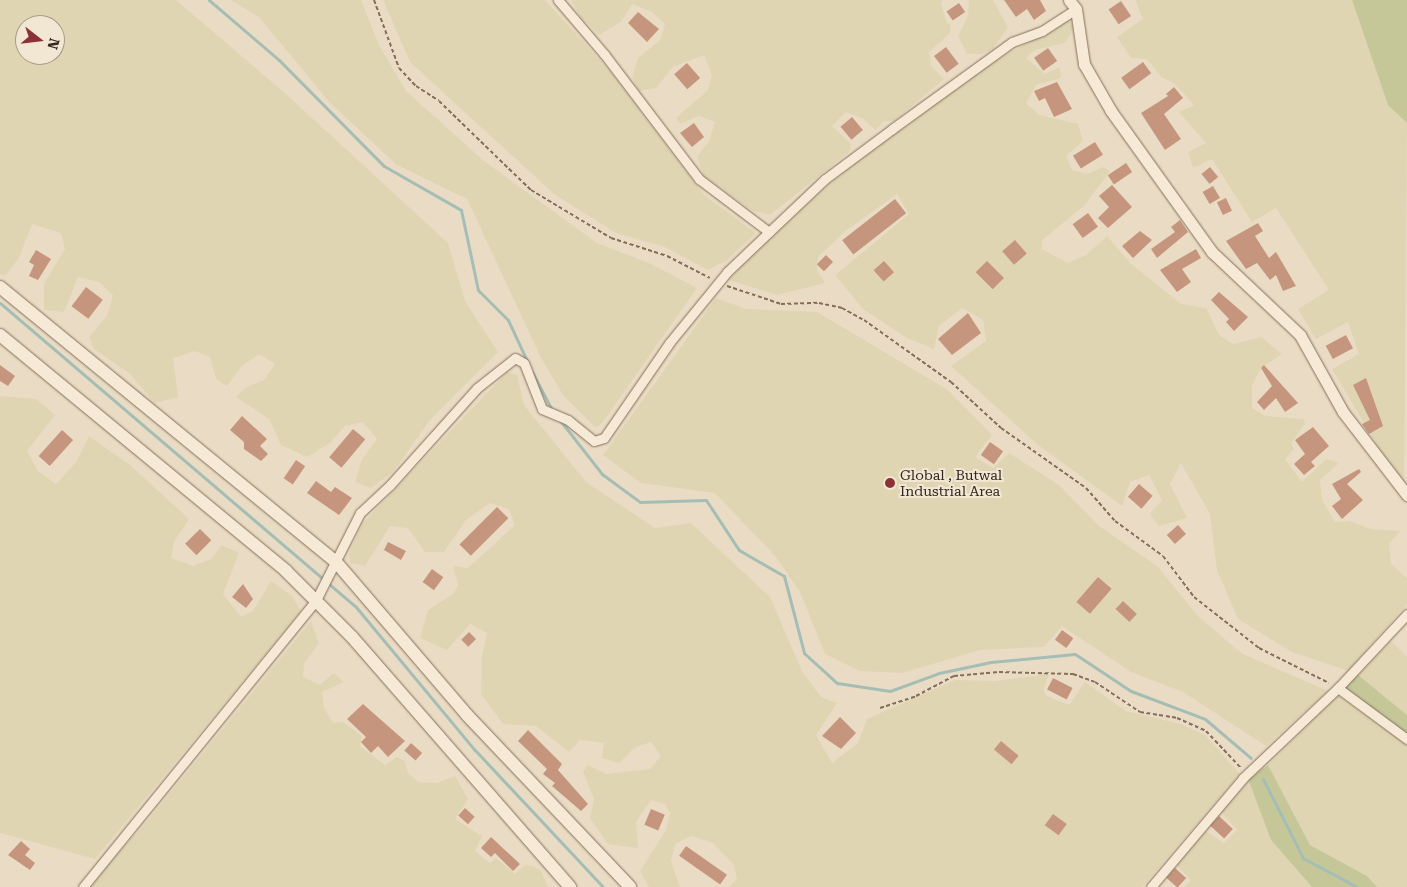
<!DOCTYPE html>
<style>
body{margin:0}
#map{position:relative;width:1407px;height:887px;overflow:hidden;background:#eadcc4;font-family:"Roboto Serif",serif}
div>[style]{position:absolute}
.farmland>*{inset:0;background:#dfd5b2}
.green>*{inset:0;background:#c5c799}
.stream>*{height:3px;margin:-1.5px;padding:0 1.5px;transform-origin:1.5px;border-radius:1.5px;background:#a5beb5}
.building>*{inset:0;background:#c5967d;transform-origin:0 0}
.path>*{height:2px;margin-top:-1px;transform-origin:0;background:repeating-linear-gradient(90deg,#836e5c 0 4px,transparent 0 6.5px)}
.roads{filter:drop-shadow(0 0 1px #836e5c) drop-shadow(0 0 1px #836e5c)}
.minor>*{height:9px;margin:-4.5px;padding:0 4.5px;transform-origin:4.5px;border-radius:4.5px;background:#f6ead6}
.tertiary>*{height:11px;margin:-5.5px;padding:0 5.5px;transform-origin:5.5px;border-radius:5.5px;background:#f6ead6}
.secondary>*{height:12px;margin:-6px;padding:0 6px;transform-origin:6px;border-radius:6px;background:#f6ead6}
.dots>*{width:14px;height:14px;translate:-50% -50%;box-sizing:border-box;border:2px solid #f2e7d3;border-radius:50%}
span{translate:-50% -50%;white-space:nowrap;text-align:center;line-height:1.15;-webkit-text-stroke:4px #f2e7d3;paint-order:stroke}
.poi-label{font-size:14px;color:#34281f}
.left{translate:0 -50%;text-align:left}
.north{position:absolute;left:15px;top:15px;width:50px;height:50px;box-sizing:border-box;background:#f2e7d3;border:1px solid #a69b8b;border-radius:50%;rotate:106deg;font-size:14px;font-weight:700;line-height:20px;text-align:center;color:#34281f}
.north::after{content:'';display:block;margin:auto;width:18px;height:22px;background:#8d3138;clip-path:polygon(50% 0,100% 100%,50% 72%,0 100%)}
</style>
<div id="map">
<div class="farmland">
<div style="clip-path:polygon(evenodd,0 0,176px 0,286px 94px,448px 243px,465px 301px,498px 352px,430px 420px,393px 472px,371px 488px,355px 482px,362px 459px,377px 439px,363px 422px,345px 426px,330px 443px,307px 457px,281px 445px,269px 419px,236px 397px,245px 388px,264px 380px,275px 364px,259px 354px,242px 366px,227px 386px,216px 379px,210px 357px,195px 351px,173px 358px,178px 397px,155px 403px,129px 373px,94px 349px,89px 337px,107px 316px,113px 295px,99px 282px,78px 277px,64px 312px,44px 310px,44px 284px,65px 249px,61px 233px,32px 224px,19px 258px,5px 276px,0 274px,0 0,25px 25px,55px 25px,55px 55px,25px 55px,25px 25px)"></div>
<div style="clip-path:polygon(231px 0,361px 0,379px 45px,406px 91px,484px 161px,597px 243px,649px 263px,697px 288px,603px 422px,596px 428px,563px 395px,541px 358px,467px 199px,397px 165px,330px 103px,259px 17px)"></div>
<div style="clip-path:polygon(383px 0,545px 0,610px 71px,704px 195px,756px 233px,726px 261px,708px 270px,665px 247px,616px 233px,554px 194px,410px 62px)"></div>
<div style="clip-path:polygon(571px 0,943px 0,941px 4px,947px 23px,951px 25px,950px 33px,929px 52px,931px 66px,944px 79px,894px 121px,883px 121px,876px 130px,862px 118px,846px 112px,832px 126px,851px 144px,850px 151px,770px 215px,753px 211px,704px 177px,697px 157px,709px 141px,715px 122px,699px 116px,680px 124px,676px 118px,708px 90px,712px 75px,704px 55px,673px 67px,656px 88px,639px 91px,632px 78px,638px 58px,660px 40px,665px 24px,652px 12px,632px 4px,621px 22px,599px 35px,580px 16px)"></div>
<div style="clip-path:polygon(969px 0,993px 0,1008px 27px,992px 50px,981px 54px,967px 54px,958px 36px,968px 16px)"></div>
<div style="clip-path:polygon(1135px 0,1352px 0,1388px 105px,1407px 123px,1404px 482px,1388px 464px,1332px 369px,1359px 354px,1348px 322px,1316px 339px,1298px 309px,1329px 290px,1276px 208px,1252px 222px,1212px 159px,1193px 168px,1188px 152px,1206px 143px,1179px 112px,1194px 105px,1174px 83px,1161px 77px,1147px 59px,1131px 58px,1117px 37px,1143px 19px)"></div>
<div style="clip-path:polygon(1065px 17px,1075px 26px,1065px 43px,1035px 50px,1026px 58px,1045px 74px,1060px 67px,1061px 78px,1036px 85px,1026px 103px,1039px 115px,1078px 124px,1083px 141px,1066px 156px,1072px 170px,1087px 174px,1103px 167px,1110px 171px,1084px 206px,1042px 240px,1042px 249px,1068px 263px,1086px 255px,1107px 236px,1130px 263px,1181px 304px,1206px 308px,1219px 335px,1233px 344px,1261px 337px,1282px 354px,1261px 368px,1252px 386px,1252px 408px,1265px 416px,1304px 419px,1305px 424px,1291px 443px,1294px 449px,1285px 459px,1302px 482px,1326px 459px,1339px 463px,1320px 480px,1322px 500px,1335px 522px,1349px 521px,1371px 529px,1400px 531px,1389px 544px,1391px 564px,1407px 578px,1407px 604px,1348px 671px,1292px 652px,1238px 619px,1217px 570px,1210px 514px,1181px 463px,1170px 484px,1187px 518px,1159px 526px,1150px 514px,1162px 500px,1149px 475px,1130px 482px,1122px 506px,1038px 445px,951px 366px,986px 341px,983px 320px,962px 308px,939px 326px,934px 349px,907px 338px,863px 309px,835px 275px,909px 214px,897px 194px,844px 232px,818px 257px,817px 270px,825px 283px,777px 295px,729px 280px,766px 238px,862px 156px,991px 63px,1038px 37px)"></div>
<div style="clip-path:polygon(716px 298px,746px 309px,817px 312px,948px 390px,992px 435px,975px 457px,993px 468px,1009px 453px,1059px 485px,1099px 526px,1157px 566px,1199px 617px,1241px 653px,1328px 691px,1266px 746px,1183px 692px,1131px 672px,1062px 626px,1044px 647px,980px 650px,902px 673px,860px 671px,825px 654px,800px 592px,776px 557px,715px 493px,641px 483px,603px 455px)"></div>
<div style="clip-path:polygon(507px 372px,517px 375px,524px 405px,586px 482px,655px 528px,691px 523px,770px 597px,802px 671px,821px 697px,837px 703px,816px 735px,832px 763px,858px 743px,867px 719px,955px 680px,995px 681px,1049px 674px,1043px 690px,1047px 696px,1069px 705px,1085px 682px,1126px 711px,1181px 724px,1205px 735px,1240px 774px,1142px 887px,729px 887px,737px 879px,734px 865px,713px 843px,691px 836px,675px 844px,671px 861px,680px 887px,649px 887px,640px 871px,666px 830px,670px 813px,665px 804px,651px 800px,636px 822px,638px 848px,608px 844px,590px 818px,594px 799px,583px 772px,588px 765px,606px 774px,650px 769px,661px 756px,651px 742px,634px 748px,619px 763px,602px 758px,604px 743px,580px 740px,569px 752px,536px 726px,503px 724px,481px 694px,482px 656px,487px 633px,470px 624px,447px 650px,420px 638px,428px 610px,453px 594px,458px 585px,453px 566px,468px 568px,515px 525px,509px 509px,490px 503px,466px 520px,444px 552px,425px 552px,408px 528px,390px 526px,365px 566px,350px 563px,349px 554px,362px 524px)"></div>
<div style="clip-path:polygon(0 396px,36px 399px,55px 415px,27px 451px,38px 471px,56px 484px,76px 462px,89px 436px,130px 465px,189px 519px,174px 542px,171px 558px,193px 566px,211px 559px,222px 545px,239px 553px,223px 594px,241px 617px,253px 611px,271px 581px,292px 596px,301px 611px,95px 859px,0 833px)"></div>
<div style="clip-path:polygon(311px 621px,319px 643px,304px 664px,303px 677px,320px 685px,334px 673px,344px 682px,322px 692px,324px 708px,333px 723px,343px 722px,362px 736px,360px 746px,385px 765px,397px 757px,405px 761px,408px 773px,418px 782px,437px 783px,455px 776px,468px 799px,455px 819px,482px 836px,475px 851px,490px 863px,496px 858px,515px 874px,525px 865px,533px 866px,542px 872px,548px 887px,84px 887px,139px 831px)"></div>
<div style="clip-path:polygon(1391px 641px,1407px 657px,1407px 715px,1357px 674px)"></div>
<div style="clip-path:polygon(1337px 695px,1407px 744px,1407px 887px,1377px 887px,1367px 876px,1310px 845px,1268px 765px)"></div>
<div style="clip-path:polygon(1248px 779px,1271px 840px,1312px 887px,1184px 887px,1191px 880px,1176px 865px,1204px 830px,1224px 843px,1237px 830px,1220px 811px)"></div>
</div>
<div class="green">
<div style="clip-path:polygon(1352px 0,1407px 0,1407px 123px,1388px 105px)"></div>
<div style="clip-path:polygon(1357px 674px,1407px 715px,1407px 734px,1344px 687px)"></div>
<div style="clip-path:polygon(1268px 765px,1310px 845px,1367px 876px,1377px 887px,1312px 887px,1271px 840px,1248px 779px)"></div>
</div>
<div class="stream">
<div style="left:209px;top:0;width:92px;rotate:40.6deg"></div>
<div style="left:279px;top:60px;width:149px;rotate:45.3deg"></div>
<div style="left:384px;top:166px;width:89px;rotate:29.7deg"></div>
<div style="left:461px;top:210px;width:82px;rotate:78deg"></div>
<div style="left:478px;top:290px;width:42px;rotate:45deg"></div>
<div style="left:508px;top:320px;width:45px;rotate:65.1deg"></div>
<div style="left:0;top:303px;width:468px;rotate:40.5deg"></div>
<div style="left:356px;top:607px;width:185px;rotate:50.3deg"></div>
<div style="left:474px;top:749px;width:189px;rotate:46.9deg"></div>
<div style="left:532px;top:372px;width:43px;rotate:62.2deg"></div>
<div style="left:559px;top:419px;width:70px;rotate:52deg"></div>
<div style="left:602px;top:474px;width:47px;rotate:36.4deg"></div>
<div style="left:640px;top:502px;width:66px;rotate:-1.7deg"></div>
<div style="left:706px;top:500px;width:60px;rotate:56.6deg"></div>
<div style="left:739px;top:550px;width:52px;rotate:30deg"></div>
<div style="left:784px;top:576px;width:80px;rotate:75.4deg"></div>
<div style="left:804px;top:653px;width:45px;rotate:42.3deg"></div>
<div style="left:837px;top:683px;width:54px;rotate:8.6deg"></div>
<div style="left:890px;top:691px;width:52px;rotate:-20.2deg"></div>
<div style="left:939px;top:673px;width:53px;rotate:-11.9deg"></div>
<div style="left:991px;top:662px;width:84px;rotate:-5.4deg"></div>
<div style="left:1075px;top:654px;width:67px;rotate:33.5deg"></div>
<div style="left:1131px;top:691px;width:79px;rotate:20.7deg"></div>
<div style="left:1205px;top:719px;width:60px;rotate:40.3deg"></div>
<div style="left:1263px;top:779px;width:89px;rotate:63.1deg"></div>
<div style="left:1303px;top:858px;width:61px;rotate:28.2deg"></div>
</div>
<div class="building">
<div style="clip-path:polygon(1004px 0,1040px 0,1046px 11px,1034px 20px,1027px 9px,1016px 17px)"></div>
<div style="left:1121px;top:1px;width:18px;height:15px;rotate:56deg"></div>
<div style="left:959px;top:3px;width:11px;height:15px;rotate:56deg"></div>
<div style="clip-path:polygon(638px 12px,659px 29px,647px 42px,628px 23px)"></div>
<div style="left:946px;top:47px;width:21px;height:15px;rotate:53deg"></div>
<div style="left:1048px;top:48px;width:16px;height:17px;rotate:55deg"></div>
<div style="left:1143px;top:62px;width:14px;height:27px;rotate:54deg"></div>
<div style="left:687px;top:63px;width:20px;height:17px;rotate:49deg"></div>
<div style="clip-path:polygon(1057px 82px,1072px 109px,1054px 117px,1045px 98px,1039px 101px,1034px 91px)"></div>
<div style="clip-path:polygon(1174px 87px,1183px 98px,1164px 114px,1181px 139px,1165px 150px,1141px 113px,1168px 96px,1166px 94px)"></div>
<div style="left:852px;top:117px;width:17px;height:15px;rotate:50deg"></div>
<div style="clip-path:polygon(694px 123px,704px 137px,692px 147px,680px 133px)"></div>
<div style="left:1095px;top:142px;width:15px;height:26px;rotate:58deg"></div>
<div style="left:1126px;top:163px;width:11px;height:22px;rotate:56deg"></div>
<div style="left:1210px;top:167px;width:13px;height:11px;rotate:51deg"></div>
<div style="clip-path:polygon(1112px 185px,1132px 207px,1108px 228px,1098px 218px,1109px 207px,1099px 196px)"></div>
<div style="left:1213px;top:186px;width:14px;height:12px;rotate:60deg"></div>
<div style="left:1226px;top:198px;width:14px;height:10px;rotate:65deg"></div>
<div style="left:895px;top:199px;width:18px;height:67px;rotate:52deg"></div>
<div style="left:1088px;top:213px;width:17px;height:19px;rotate:54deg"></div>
<div style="clip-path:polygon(1180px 220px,1188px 232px,1157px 258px,1151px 249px,1175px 232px,1171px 227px)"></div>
<div style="clip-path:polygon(1258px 223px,1263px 231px,1255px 236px,1269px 258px,1276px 252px,1296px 286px,1283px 291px,1276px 275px,1270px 280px,1257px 263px,1246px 269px,1226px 241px)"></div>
<div style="clip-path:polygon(1140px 231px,1152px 240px,1133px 258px,1122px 246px)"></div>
<div style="left:1015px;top:240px;width:18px;height:17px;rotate:49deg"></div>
<div style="clip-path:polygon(1196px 249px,1201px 258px,1182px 269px,1191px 282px,1177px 292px,1160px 270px)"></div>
<div style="clip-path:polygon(36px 250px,51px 259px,38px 280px,29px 276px,34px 265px,29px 262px)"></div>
<div style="left:826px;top:255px;width:10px;height:13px;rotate:45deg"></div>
<div style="left:884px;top:261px;width:15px;height:14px;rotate:48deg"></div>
<div style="left:987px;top:261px;width:24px;height:16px;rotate:45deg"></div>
<div style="left:86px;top:287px;width:21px;height:24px;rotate:37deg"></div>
<div style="clip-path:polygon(1219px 292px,1248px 317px,1234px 331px,1226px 322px,1229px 319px,1211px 300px)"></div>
<div style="clip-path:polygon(968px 313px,981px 333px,952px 355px,938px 339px)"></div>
<div style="left:1346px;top:335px;width:15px;height:23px;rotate:62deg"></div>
<div style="clip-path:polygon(0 365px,15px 376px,8px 386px,0 381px)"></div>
<div style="clip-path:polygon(1264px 365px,1298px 403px,1285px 412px,1276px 398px,1264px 410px,1257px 402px,1272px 386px,1261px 368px)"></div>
<div style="clip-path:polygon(1366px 378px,1383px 426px,1369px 434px,1362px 424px,1370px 420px,1353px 385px)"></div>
<div style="clip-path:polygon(242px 416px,267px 439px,260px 446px,268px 454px,261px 461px,244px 449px,244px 442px,230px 430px)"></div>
<div style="clip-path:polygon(1313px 427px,1329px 446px,1311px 462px,1315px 466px,1304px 475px,1294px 464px,1305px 454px,1295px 440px)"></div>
<div style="left:353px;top:429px;width:16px;height:37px;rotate:40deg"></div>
<div style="left:62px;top:430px;width:15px;height:35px;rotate:42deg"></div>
<div style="left:990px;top:442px;width:16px;height:16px;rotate:35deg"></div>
<div style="left:296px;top:460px;width:11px;height:22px;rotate:34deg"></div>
<div style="clip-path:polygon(1359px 469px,1361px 472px,1347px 484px,1363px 500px,1342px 519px,1332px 506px,1341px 499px,1332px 484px)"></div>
<div style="clip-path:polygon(316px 481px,331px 492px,335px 487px,352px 498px,339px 515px,307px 493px)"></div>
<div style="left:1139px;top:484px;width:18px;height:17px;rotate:41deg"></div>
<div style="left:497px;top:507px;width:16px;height:53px;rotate:45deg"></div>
<div style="left:1178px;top:525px;width:12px;height:15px;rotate:48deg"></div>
<div style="left:200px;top:529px;width:16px;height:21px;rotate:45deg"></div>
<div style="clip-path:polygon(388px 542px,406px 551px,401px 560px,384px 550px)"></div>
<div style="left:432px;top:569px;width:14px;height:16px;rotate:36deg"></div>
<div style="left:1098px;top:577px;width:18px;height:33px;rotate:41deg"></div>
<div style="clip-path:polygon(243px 584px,253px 599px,246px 608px,232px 597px)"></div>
<div style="left:1123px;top:601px;width:19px;height:11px;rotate:43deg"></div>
<div style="left:1062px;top:630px;width:14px;height:12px;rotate:36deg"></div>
<div style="left:469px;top:632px;width:10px;height:11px;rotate:45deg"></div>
<div style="left:1053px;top:678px;width:22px;height:13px;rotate:27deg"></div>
<div style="clip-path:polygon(363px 704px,405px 741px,388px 757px,378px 746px,371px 753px,361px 742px,366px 737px,347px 719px)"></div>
<div style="clip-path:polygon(840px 717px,856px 733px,841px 749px,822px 736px)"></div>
<div style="clip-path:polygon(528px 730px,562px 764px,558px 770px,588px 804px,581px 811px,552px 786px,555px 783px,543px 774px,547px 769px,518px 741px)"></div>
<div style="left:1001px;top:741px;width:23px;height:11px;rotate:40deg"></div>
<div style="left:411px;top:743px;width:15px;height:10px;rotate:42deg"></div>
<div style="left:465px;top:808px;width:13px;height:10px;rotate:42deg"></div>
<div style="left:651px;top:809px;width:15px;height:17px;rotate:23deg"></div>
<div style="left:1053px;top:814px;width:17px;height:14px;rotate:36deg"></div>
<div style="left:1219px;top:816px;width:19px;height:13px;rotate:43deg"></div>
<div style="clip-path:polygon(491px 837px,520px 864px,513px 871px,495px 853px,491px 857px,481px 848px)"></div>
<div style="clip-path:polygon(21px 841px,30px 849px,25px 855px,35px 863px,30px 870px,8px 855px)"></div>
<div style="left:686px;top:846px;width:50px;height:12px;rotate:35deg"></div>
<div style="left:1175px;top:868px;width:15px;height:13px;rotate:42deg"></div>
</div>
<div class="path">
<div style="left:374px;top:0;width:72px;rotate:69.8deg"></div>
<div style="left:399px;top:68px;width:25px;rotate:47deg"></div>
<div style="left:416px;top:86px;width:27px;rotate:33deg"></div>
<div style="left:439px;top:101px;width:128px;rotate:44.1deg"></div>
<div style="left:531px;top:190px;width:93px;rotate:31deg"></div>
<div style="left:611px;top:238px;width:59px;rotate:17.8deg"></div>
<div style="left:667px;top:256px;width:48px;rotate:27.1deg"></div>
<div style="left:727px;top:286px;width:57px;rotate:18.4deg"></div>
<div style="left:781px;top:304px;width:38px;rotate:-2deg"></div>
<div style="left:819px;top:303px;width:24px;rotate:12deg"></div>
<div style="left:842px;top:308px;width:25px;rotate:29deg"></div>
<div style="left:864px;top:320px;width:107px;rotate:35.5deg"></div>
<div style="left:951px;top:382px;width:68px;rotate:42.6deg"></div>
<div style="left:1001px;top:428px;width:104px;rotate:35.2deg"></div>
<div style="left:1086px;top:488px;width:44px;rotate:48.7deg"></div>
<div style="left:1115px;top:521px;width:59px;rotate:36.1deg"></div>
<div style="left:1163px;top:556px;width:51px;rotate:52.9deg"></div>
<div style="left:1194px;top:597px;width:83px;rotate:38.1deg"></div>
<div style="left:1259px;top:648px;width:78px;rotate:26.6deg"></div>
<div style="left:880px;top:708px;width:38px;rotate:-18deg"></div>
<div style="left:916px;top:696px;width:43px;rotate:-27.8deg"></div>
<div style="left:954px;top:676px;width:45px;rotate:-5.1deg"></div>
<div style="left:999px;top:672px;width:74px;rotate:1.5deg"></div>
<div style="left:1073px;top:674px;width:23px;rotate:20deg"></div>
<div style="left:1095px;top:682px;width:54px;rotate:33.7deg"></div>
<div style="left:1140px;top:712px;width:37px;rotate:9deg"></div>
<div style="left:1177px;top:718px;width:32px;rotate:24deg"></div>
<div style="left:1206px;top:731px;width:50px;rotate:46.6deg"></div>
</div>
<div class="roads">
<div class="minor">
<div style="left:769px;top:232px;width:77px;rotate:-43.4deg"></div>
<div style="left:825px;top:179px;width:84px;rotate:-36.7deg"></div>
<div style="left:892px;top:129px;width:148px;rotate:-35.9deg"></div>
<div style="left:1012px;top:42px;width:32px;rotate:-20deg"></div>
<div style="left:1042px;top:31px;width:40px;rotate:-32.9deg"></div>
<div style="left:1338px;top:688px;width:86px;rotate:36.5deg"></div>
<div style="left:83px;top:887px;width:367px;rotate:-50.9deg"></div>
<div style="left:315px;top:602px;width:100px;rotate:-63.2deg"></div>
<div style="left:360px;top:513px;width:41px;rotate:-43deg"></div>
<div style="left:390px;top:485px;width:130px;rotate:-48.1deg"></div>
<div style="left:477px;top:388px;width:48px;rotate:-38.3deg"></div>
<div style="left:515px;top:358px;width:10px;rotate:29deg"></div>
<div style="left:524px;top:363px;width:49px;rotate:68.6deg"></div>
<div style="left:542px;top:409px;width:28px;rotate:23deg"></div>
<div style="left:568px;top:420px;width:33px;rotate:39deg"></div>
<div style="left:594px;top:441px;width:10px;rotate:-17deg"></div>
<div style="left:604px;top:438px;width:116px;rotate:-55.5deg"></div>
<div style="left:670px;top:342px;width:90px;rotate:-50.8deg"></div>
<div style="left:727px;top:272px;width:58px;rotate:-43.6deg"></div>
<div style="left:769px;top:232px;width:88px;rotate:-142.9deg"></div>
<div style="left:699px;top:179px;width:157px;rotate:-127.2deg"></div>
<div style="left:604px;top:54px;width:71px;rotate:-130.4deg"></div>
<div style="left:1151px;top:887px;width:143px;rotate:-49.8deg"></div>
<div style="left:1243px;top:778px;width:131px;rotate:-43.5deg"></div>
<div style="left:1338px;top:688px;width:101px;rotate:-47deg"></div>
</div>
<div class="tertiary">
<div style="left:1069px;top:0;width:11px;rotate:52deg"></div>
<div style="left:1076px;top:9px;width:56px;rotate:81.7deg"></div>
<div style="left:1084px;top:64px;width:54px;rotate:60.1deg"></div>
<div style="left:1111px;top:111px;width:173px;rotate:54.4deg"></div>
<div style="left:1212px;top:252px;width:121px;rotate:43.3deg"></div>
<div style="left:1300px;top:335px;width:88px;rotate:60.8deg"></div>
<div style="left:1343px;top:412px;width:105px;rotate:52.4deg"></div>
</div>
<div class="secondary">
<div style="left:0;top:287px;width:434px;rotate:39.3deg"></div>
<div style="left:336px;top:562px;width:201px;rotate:49.4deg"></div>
<div style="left:467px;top:715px;width:237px;rotate:46.5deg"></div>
<div style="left:0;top:335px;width:371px;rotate:39.5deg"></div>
<div style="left:286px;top:571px;width:93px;rotate:45deg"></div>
<div style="left:352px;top:637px;width:332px;rotate:48.9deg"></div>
</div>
</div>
<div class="dots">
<div style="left:890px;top:483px;background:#8d3138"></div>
</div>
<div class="poi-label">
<span class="left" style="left:900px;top:483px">Global , Butwal<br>Industrial Area</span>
</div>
<div class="north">N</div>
</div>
